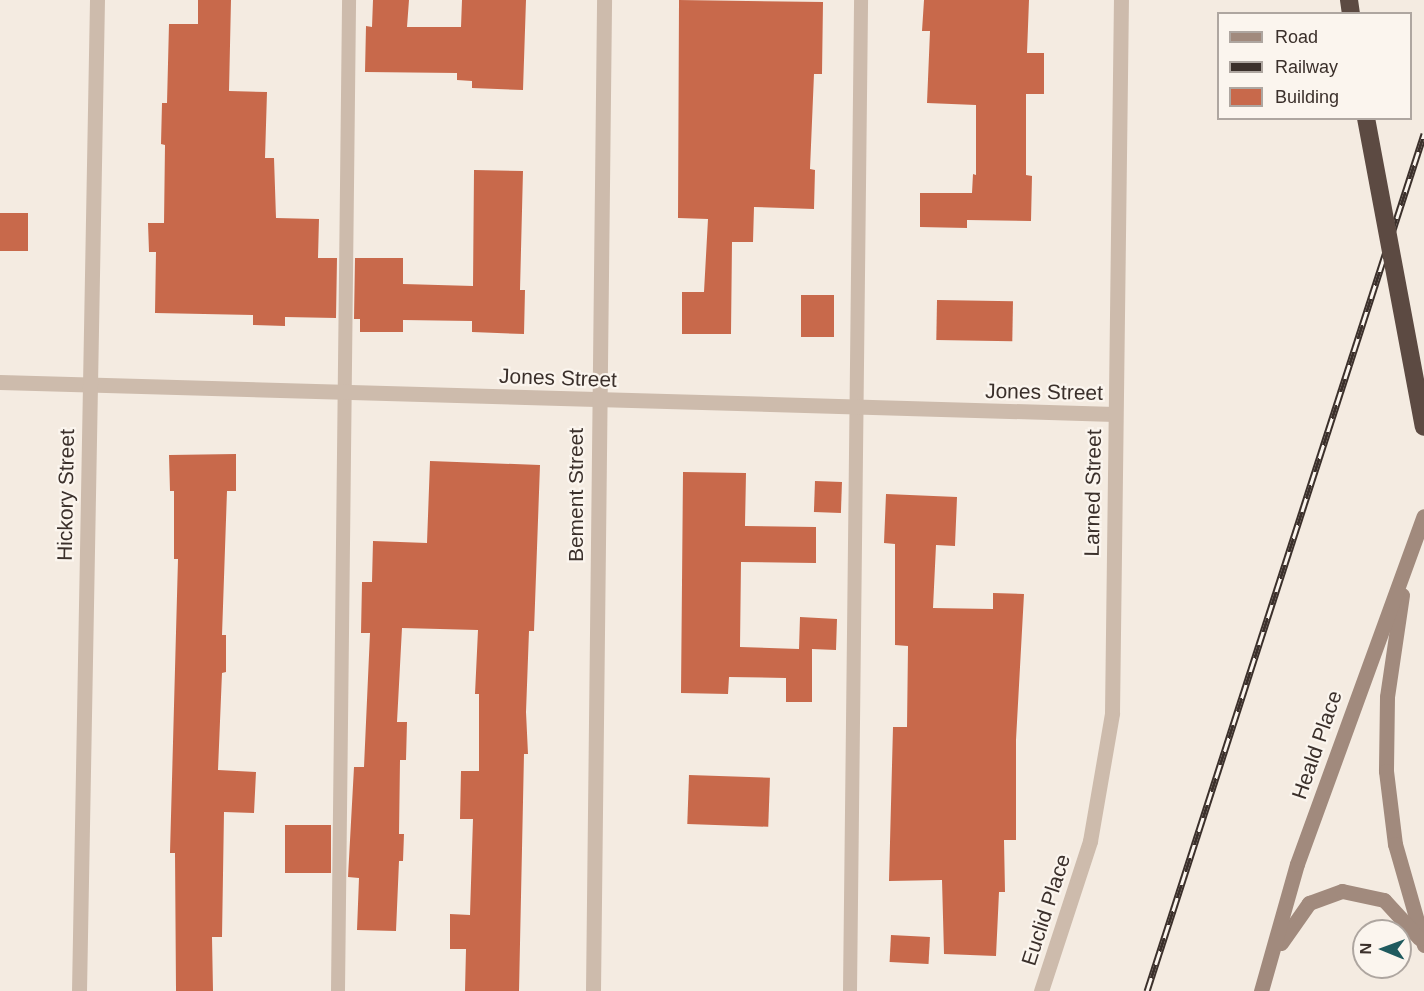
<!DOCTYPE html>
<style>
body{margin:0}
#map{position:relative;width:1424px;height:991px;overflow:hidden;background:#f4ebe1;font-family:Arial,sans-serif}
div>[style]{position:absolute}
.building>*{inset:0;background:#c8694b;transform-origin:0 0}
.lane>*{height:14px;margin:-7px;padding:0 7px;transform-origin:7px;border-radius:7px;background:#cdbbac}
.street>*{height:15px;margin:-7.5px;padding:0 7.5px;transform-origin:7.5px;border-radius:7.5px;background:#cdbbac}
.secondary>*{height:15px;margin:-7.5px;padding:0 7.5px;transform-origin:7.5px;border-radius:7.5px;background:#a18a7d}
.highway>*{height:18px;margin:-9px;padding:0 9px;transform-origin:9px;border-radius:9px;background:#5c4a42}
.rail>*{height:7px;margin-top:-3.5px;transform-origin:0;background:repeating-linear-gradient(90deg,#fbf5ee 0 14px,#3b302b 0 28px);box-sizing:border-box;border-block:2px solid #3b302b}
.highway-bridge>*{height:18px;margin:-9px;padding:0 9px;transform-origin:9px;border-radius:9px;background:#5c4a42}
span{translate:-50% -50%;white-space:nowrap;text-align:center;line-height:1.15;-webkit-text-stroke:4.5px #fbf5ee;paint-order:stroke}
.street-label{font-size:21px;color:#3b302b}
.legend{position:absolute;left:1217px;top:12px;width:195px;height:108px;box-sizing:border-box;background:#fbf5ee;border:2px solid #aea6a0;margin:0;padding:8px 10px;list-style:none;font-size:18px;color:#3b302b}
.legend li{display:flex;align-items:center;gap:12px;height:30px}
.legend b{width:30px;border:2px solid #aea6a0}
.north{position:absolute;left:1352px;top:919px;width:60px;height:60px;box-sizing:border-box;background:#fbf5ee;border:2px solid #aea6a0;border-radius:50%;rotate:271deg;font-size:16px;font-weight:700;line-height:24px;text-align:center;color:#3b302b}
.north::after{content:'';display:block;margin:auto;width:21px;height:27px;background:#1f5a5e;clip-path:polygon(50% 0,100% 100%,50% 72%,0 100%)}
</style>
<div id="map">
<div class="building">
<div style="clip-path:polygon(198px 0,231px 0,229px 91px,267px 92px,265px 158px,274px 158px,276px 218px,319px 219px,318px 258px,337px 258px,336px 318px,285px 317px,285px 326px,253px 325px,253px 315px,155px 313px,156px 252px,149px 252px,148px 223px,164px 223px,165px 145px,161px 144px,162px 103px,167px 103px,169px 24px,198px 24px)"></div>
<div style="clip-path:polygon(373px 0,409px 0,407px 27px,461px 27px,462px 0,526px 0,523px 90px,472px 88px,472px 81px,457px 80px,457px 73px,365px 72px,366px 26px,372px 27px)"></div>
<div style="clip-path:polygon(679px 0,823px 2px,822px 74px,814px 74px,810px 169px,815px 170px,814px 209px,754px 207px,753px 242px,732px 242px,731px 334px,682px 334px,682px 292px,704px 292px,708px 219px,678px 218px)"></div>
<div style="clip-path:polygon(924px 0,1029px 0,1027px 53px,1044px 53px,1044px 94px,1026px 94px,1026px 175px,1032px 176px,1031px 221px,967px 220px,967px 228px,920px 227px,920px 193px,972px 193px,973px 174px,976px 175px,976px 105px,927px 103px,930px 31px,922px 31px)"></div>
<div style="clip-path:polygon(474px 170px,523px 171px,520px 290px,525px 290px,524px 334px,472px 332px,472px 321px,403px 320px,403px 332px,360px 332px,360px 319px,354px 319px,355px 258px,403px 258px,403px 284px,473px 286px)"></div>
<div style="left:0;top:213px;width:28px;height:38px"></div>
<div style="left:834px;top:295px;width:42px;height:33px;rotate:90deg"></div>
<div style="left:937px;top:300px;width:76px;height:40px;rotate:1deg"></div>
<div style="clip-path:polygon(236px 454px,236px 491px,227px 491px,222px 635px,226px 635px,226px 672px,222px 673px,218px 770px,256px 772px,254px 813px,224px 812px,222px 937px,212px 937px,213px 991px,176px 991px,175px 853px,170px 853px,178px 559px,174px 559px,174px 491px,170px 491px,169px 455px)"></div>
<div style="clip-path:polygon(430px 461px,540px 465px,534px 631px,529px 631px,526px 712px,528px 754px,524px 754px,519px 991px,465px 991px,466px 949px,450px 949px,450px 914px,470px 915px,473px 819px,460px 819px,461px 771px,479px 771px,479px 694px,475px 694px,478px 630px,402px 628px,397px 722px,407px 722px,406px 760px,400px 760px,399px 834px,404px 834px,403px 861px,399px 861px,396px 931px,357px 930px,359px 878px,348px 877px,354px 767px,364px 767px,370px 633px,361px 633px,362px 582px,372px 582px,373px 541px,427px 543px)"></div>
<div style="clip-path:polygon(683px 472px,746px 473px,745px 526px,816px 527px,816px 563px,741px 562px,740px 647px,799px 649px,800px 617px,837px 619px,836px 650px,812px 649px,812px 702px,786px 702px,786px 678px,729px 677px,728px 694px,681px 693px)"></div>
<div style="left:815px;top:481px;width:27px;height:31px;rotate:2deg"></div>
<div style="clip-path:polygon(886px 494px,957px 497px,955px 546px,936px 545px,933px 608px,993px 609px,993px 593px,1024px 594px,1016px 740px,1016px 840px,1004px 840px,1005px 892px,999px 892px,996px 956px,944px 954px,942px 880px,889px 881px,893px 727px,907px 727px,908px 646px,895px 645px,895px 544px,884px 543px)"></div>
<div style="left:689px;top:775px;width:81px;height:49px;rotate:2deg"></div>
<div style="left:285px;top:825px;width:46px;height:48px"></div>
<div style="left:891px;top:935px;width:39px;height:27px;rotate:3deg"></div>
</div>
<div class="lane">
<div style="left:338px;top:991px;width:991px;rotate:-89.36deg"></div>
<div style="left:850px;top:991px;width:991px;rotate:-89.36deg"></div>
</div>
<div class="street">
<div style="left:0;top:382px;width:1115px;rotate:1.64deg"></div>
<div style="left:79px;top:991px;width:991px;rotate:-88.96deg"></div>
<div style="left:593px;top:991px;width:991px;rotate:-89.36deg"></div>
<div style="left:1041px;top:991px;width:158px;rotate:-71.9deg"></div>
<div style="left:1090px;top:841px;width:130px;rotate:-80.2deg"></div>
<div style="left:1112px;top:713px;width:713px;rotate:-89.28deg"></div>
</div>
<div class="secondary">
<div style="left:1402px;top:595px;width:103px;rotate:98.4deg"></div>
<div style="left:1387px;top:697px;width:74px;rotate:90.8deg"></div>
<div style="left:1386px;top:771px;width:74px;rotate:83deg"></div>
<div style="left:1395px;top:844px;width:105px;rotate:74deg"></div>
<div style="left:1281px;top:943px;width:49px;rotate:-55deg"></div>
<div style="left:1309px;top:903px;width:35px;rotate:-20deg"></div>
<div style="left:1342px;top:891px;width:43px;rotate:12.1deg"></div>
<div style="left:1384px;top:900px;width:52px;rotate:47.4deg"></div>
<div style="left:1261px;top:991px;width:132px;rotate:-74.2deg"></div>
<div style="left:1297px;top:864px;width:370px;rotate:-70deg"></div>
</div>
<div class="highway">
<div style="left:1349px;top:0;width:14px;rotate:82deg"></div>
</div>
<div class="rail">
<div style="left:1147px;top:991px;width:901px;rotate:-72.09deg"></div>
</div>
<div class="highway-bridge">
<div style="left:1366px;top:118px;width:314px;rotate:79.4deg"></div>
</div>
<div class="street-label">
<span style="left:558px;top:378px;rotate:2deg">Jones Street</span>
<span style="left:1044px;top:392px;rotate:1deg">Jones Street</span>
<span style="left:1093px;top:493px;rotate:-89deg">Larned Street</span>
<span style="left:66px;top:495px;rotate:-89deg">Hickory Street</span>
<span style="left:576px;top:495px;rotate:-90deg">Bement Street</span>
<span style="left:1317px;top:745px;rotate:-71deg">Heald Place</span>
<span style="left:1046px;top:910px;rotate:-72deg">Euclid Place</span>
</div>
<ul class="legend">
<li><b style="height:8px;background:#a18a7d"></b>Road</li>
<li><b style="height:8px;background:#3b302b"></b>Railway</li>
<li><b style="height:16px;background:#c8694b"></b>Building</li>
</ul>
<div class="north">N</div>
</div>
